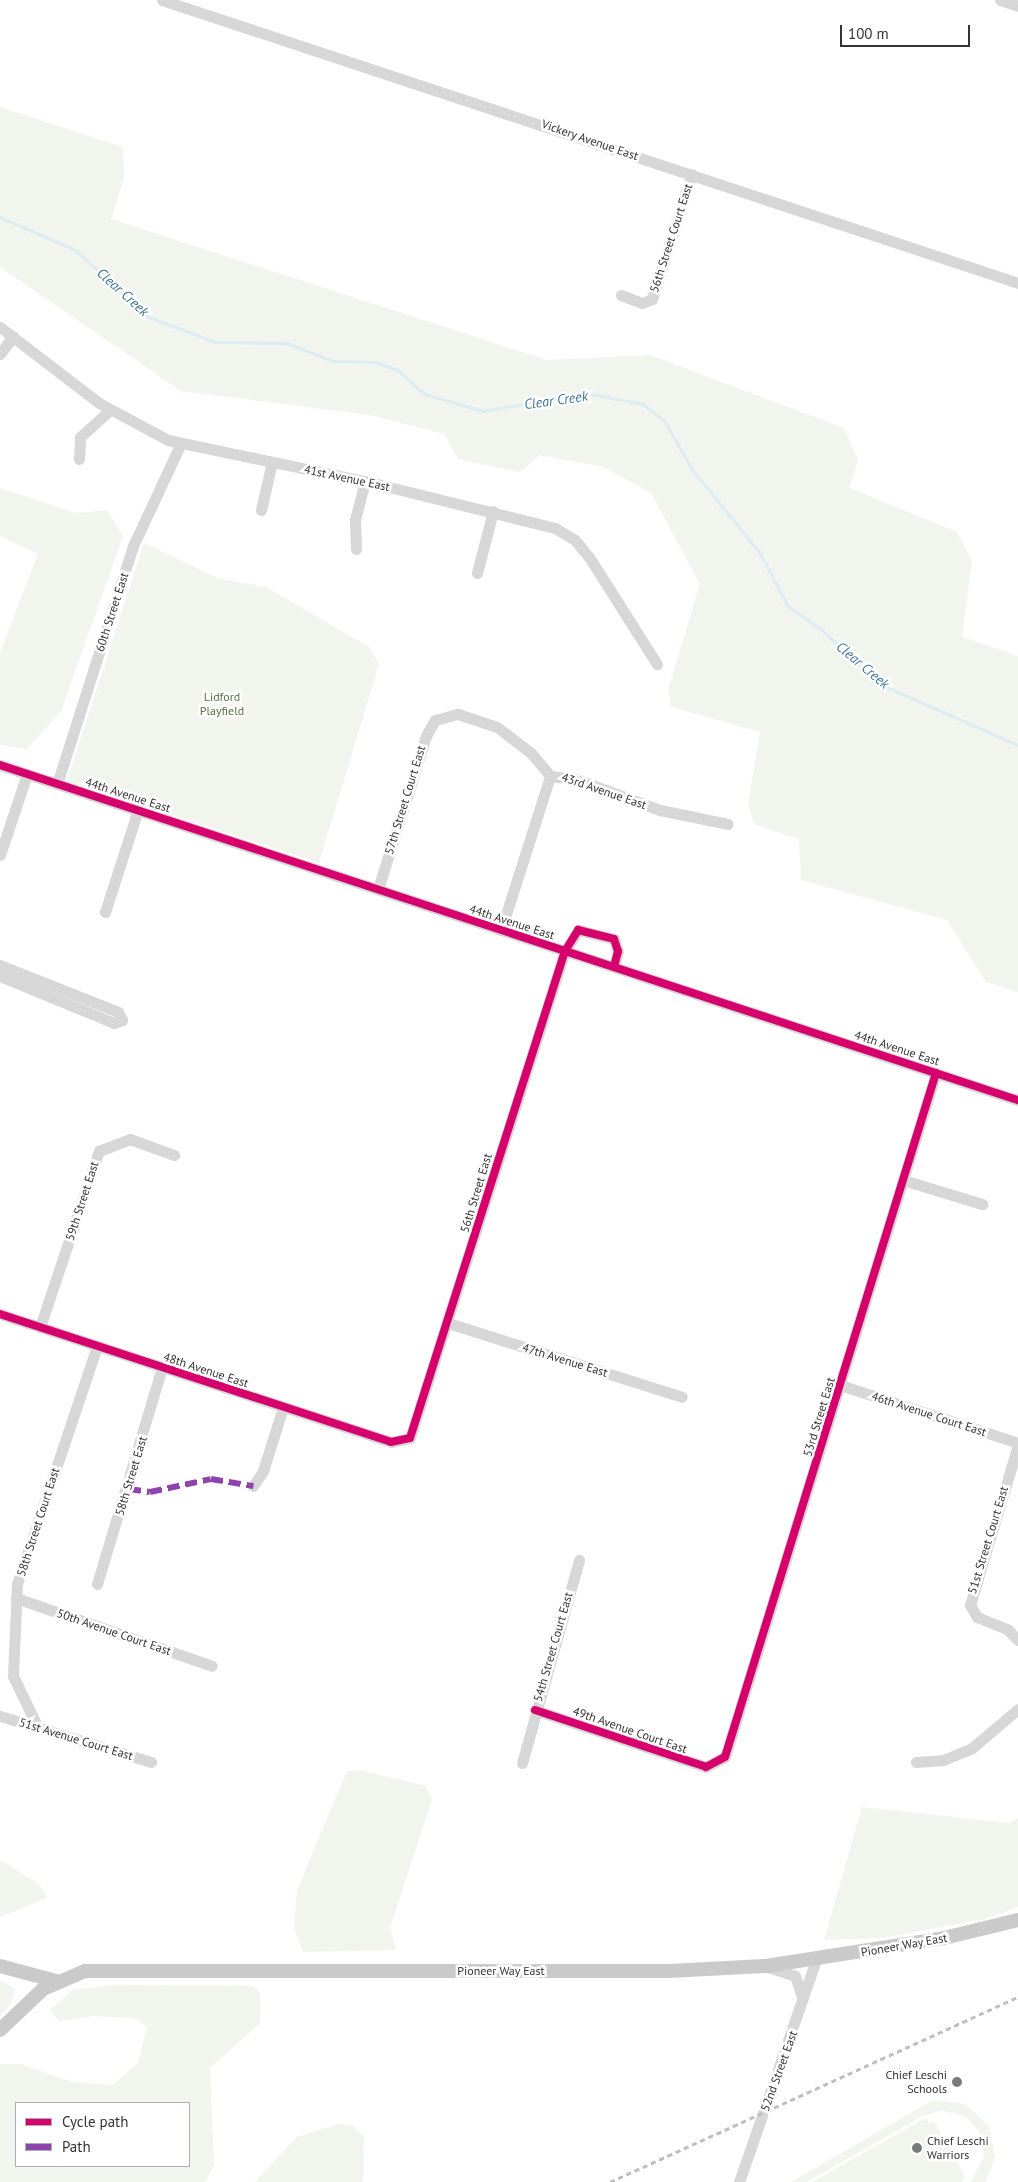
<!DOCTYPE html>
<style>
body{margin:0}
#map{position:relative;width:1018px;height:2182px;overflow:hidden;background:#fff;font-family:"PT Sans",sans-serif}
div>[style]{position:absolute}
.green>*{inset:0;background:#f1f5ed}
.stream>*{height:2.5px;margin:-1.25px;padding:0 1.25px;transform-origin:1.25px;border-radius:1.25px;background:#ddebf3}
.minor>*{height:11px;margin:-5.5px;padding:0 5.5px;transform-origin:5.5px;border-radius:5.5px;background:#d7d7d7}
.major>*{height:14px;margin:-7px;padding:0 7px;transform-origin:7px;border-radius:7px;background:#cacaca}
.rail>*{height:2.5px;margin-top:-1.25px;transform-origin:0;background:repeating-linear-gradient(90deg,#bebebe 0 5px,transparent 0 9px)}
.quiet>*{height:6px;margin-top:-3px;transform-origin:0;background:repeating-linear-gradient(90deg,#8e44ad 0 12px,transparent 0 18px)}
.cycleway>*{height:8px;margin:-4px;padding:0 4px;transform-origin:4px;border-radius:4px;background:#d6006c}
.dots>*{width:14px;height:14px;translate:-50% -50%;box-sizing:border-box;border:2px solid #fff;border-radius:50%}
span{translate:-50% -50%;white-space:nowrap;text-align:center;line-height:1.15;-webkit-text-stroke:5px #fff;paint-order:stroke}
.street-label{font-size:12px;color:#333}
.park-label{font-size:12px;color:#56703f}
.poi-label{font-size:12px;color:#333}
.right{translate:-100% -50%;text-align:right}
.left{translate:0 -50%;text-align:left}
.water-label{font-size:14px;color:#3f7597;font-style:italic}
.legend{position:absolute;left:15px;top:2102px;width:175px;height:65px;box-sizing:border-box;background:#fff;border:1px solid #adadad;margin:0;padding:6px 9px;list-style:none;font-size:15px;color:#333}
.legend li{display:flex;align-items:center;gap:10px;height:25px}
.legend b{width:25px;border:1px solid #adadad}
.scale{position:absolute;left:840px;top:25px;width:130px;height:22px;box-sizing:border-box;border:2px solid #333;border-top:0;padding-left:6px;font-size:15px;line-height:18px;white-space:nowrap;color:#333;-webkit-text-stroke:4px #fff;paint-order:stroke}
</style>
<div id="map">
<div class="green">
<div style="clip-path:polygon(0 107px,123px 147px,124px 178px,111px 219px,547px 360px,650px 355px,844px 428px,858px 460px,849px 488px,957px 532px,972px 561px,962px 637px,1018px 656px,1018px 992px,986px 982px,947px 920px,801px 880px,799px 839px,754px 824px,748px 804px,760px 732px,671px 707px,668px 690px,700px 584px,651px 493px,604px 467px,540px 455px,520px 472px,458px 459px,444px 434px,370px 415px,181px 391px,0 267px)"></div>
<div style="clip-path:polygon(0 488px,77px 513px,107px 510px,123px 536px,61px 711px,27px 749px,0 745px,0 653px,38px 554px,0 536px)"></div>
<div style="clip-path:polygon(144px 543px,219px 579px,266px 587px,369px 647px,379px 664px,319px 863px,67px 781px)"></div>
<div style="clip-path:polygon(359px 1770px,426px 1786px,432px 1799px,390px 1928px,396px 1950px,303px 1952px,294px 1927px,297px 1890px,347px 1771px)"></div>
<div style="clip-path:polygon(862px 1807px,1009px 1823px,1018px 1818px,1018px 1907px,984px 1919px,883px 1938px,824px 1940px)"></div>
<div style="clip-path:polygon(0 1860px,39px 1884px,47px 1898px,0 1917px)"></div>
<div style="clip-path:polygon(0 1980px,15px 1989px,10px 2005px,0 2016px)"></div>
<div style="clip-path:polygon(evenodd,112px 1985px,254px 1986px,260px 1994px,260px 2023px,210px 2068px,214px 2165px,205px 2182px,0 2182px,0 2064px,20px 2064px,72px 2082px,113px 2085px,138px 2063px,147px 2027px,134px 2018px,93px 2016px,59px 2021px,50px 2010px,73px 1990px,112px 1985px,189px 2103px,189px 2166px,16px 2166px,16px 2103px,189px 2103px)"></div>
<div style="clip-path:polygon(933px 2100px,965px 2104px,989px 2126px,995px 2157px,985px 2182px,971px 2182px,984px 2156px,979px 2131px,966px 2117px,942px 2110px,923px 2116px,807px 2182px,791px 2182px)"></div>
<div style="clip-path:polygon(926px 2118px,929px 2123px,934px 2121px,965px 2176px,962px 2182px,812px 2182px)"></div>
<div style="clip-path:polygon(338px 2124px,353px 2126px,364px 2137px,363px 2182px,255px 2182px,297px 2137px)"></div>
</div>
<div class="stream">
<div style="left:0;top:217px;width:83px;rotate:23.5deg"></div>
<div style="left:76px;top:250px;width:96px;rotate:43.3deg"></div>
<div style="left:146px;top:316px;width:75px;rotate:20.4deg"></div>
<div style="left:216px;top:342px;width:71px;rotate:0.8deg"></div>
<div style="left:287px;top:343px;width:50px;rotate:21deg"></div>
<div style="left:334px;top:361px;width:41px;rotate:1.4deg"></div>
<div style="left:375px;top:362px;width:24px;rotate:19deg"></div>
<div style="left:398px;top:370px;width:36px;rotate:42deg"></div>
<div style="left:425px;top:394px;width:60px;rotate:16.3deg"></div>
<div style="left:483px;top:411px;width:105px;rotate:-9.9deg"></div>
<div style="left:586px;top:393px;width:58px;rotate:10.9deg"></div>
<div style="left:643px;top:404px;width:28px;rotate:38deg"></div>
<div style="left:665px;top:421px;width:55px;rotate:60.6deg"></div>
<div style="left:692px;top:469px;width:109px;rotate:50.9deg"></div>
<div style="left:761px;top:554px;width:59px;rotate:62.6deg"></div>
<div style="left:788px;top:606px;width:39px;rotate:35deg"></div>
<div style="left:820px;top:628px;width:84px;rotate:42.6deg"></div>
<div style="left:882px;top:685px;width:149px;rotate:23.8deg"></div>
</div>
<div class="minor">
<div style="left:162px;top:0;width:902px;rotate:18.29deg"></div>
<div style="left:1000px;top:0;width:19px;rotate:18deg"></div>
<div style="left:621px;top:295px;width:22px;rotate:21deg"></div>
<div style="left:642px;top:303px;width:11px;rotate:-22deg"></div>
<div style="left:652px;top:299px;width:131px;rotate:-72.3deg"></div>
<div style="left:0;top:327px;width:125px;rotate:37.5deg"></div>
<div style="left:99px;top:403px;width:78px;rotate:28.2deg"></div>
<div style="left:168px;top:440px;width:201px;rotate:11.8deg"></div>
<div style="left:365px;top:481px;width:196px;rotate:13.9deg"></div>
<div style="left:555px;top:528px;width:23px;rotate:31deg"></div>
<div style="left:575px;top:540px;width:22px;rotate:51deg"></div>
<div style="left:589px;top:557px;width:127px;rotate:57.6deg"></div>
<div style="left:0;top:354px;width:22px;rotate:-54deg"></div>
<div style="left:79px;top:459px;width:22px;rotate:-87deg"></div>
<div style="left:80px;top:437px;width:40px;rotate:-42deg"></div>
<div style="left:261px;top:510px;width:49px;rotate:-77.1deg"></div>
<div style="left:356px;top:549px;width:29px;rotate:-92deg"></div>
<div style="left:355px;top:520px;width:40px;rotate:-75.6deg"></div>
<div style="left:477px;top:573px;width:64px;rotate:-75.5deg"></div>
<div style="left:0;top:765px;width:1072px;rotate:18.22deg"></div>
<div style="left:550px;top:776px;width:26px;rotate:7deg"></div>
<div style="left:576px;top:779px;width:90px;rotate:20.3deg"></div>
<div style="left:660px;top:810px;width:69px;rotate:11.6deg"></div>
<div style="left:57px;top:784px;width:250px;rotate:-72.3deg"></div>
<div style="left:133px;top:546px;width:111px;rotate:-65deg"></div>
<div style="left:0;top:855px;width:85px;rotate:-71.6deg"></div>
<div style="left:378px;top:889px;width:160px;rotate:-72.6deg"></div>
<div style="left:426px;top:736px;width:18px;rotate:-61deg"></div>
<div style="left:435px;top:720px;width:24px;rotate:-15deg"></div>
<div style="left:458px;top:714px;width:41px;rotate:18.4deg"></div>
<div style="left:497px;top:727px;width:43px;rotate:37.4deg"></div>
<div style="left:531px;top:753px;width:30px;rotate:50deg"></div>
<div style="left:105px;top:912px;width:107px;rotate:-72.1deg"></div>
<div style="left:501px;top:930px;width:162px;rotate:-72.3deg"></div>
<div style="left:0;top:965px;width:127px;rotate:21.7deg"></div>
<div style="left:118px;top:1012px;width:9px;rotate:63deg"></div>
<div style="left:122px;top:1020px;width:9px;rotate:159deg"></div>
<div style="left:114px;top:1023px;width:123px;rotate:-157.6deg"></div>
<div style="left:903px;top:1180px;width:83px;rotate:16.9deg"></div>
<div style="left:0;top:1314px;width:411px;rotate:18.1deg"></div>
<div style="left:391px;top:1442px;width:19px;rotate:-12deg"></div>
<div style="left:410px;top:1438px;width:511px;rotate:-72.35deg"></div>
<div style="left:565px;top:951px;width:25px;rotate:-58deg"></div>
<div style="left:578px;top:930px;width:37px;rotate:14deg"></div>
<div style="left:614px;top:939px;width:13px;rotate:72deg"></div>
<div style="left:618px;top:951px;width:16px;rotate:104deg"></div>
<div style="left:448px;top:1323px;width:245px;rotate:17.5deg"></div>
<div style="left:40px;top:1327px;width:186px;rotate:-71.5deg"></div>
<div style="left:99px;top:1151px;width:33px;rotate:-21deg"></div>
<div style="left:130px;top:1139px;width:47px;rotate:20deg"></div>
<div style="left:840px;top:1385px;width:187px;rotate:18deg"></div>
<div style="left:1018px;top:1445px;width:167px;rotate:106.7deg"></div>
<div style="left:970px;top:1605px;width:14px;rotate:60deg"></div>
<div style="left:977px;top:1617px;width:32px;rotate:22deg"></div>
<div style="left:1007px;top:1629px;width:16px;rotate:45deg"></div>
<div style="left:253px;top:1486px;width:18px;rotate:-56deg"></div>
<div style="left:263px;top:1471px;width:67px;rotate:-72.6deg"></div>
<div style="left:97px;top:1584px;width:226px;rotate:-73.3deg"></div>
<div style="left:16px;top:1598px;width:207px;rotate:19.1deg"></div>
<div style="left:535px;top:1710px;width:180px;rotate:18.4deg"></div>
<div style="left:706px;top:1767px;width:21px;rotate:-28deg"></div>
<div style="left:725px;top:1757px;width:716px;rotate:-72.86deg"></div>
<div style="left:0;top:1716px;width:158px;rotate:16.9deg"></div>
<div style="left:38px;top:1728px;width:58px;rotate:-115.7deg"></div>
<div style="left:13px;top:1676px;width:92px;rotate:-87.5deg"></div>
<div style="left:17px;top:1584px;width:251px;rotate:-71.4deg"></div>
<div style="left:916px;top:1762px;width:27px;rotate:-4deg"></div>
<div style="left:943px;top:1760px;width:31px;rotate:-22deg"></div>
<div style="left:972px;top:1748px;width:60px;rotate:-40.3deg"></div>
<div style="left:522px;top:1763px;width:211px;rotate:-74.3deg"></div>
<div style="left:768px;top:1967px;width:28px;rotate:18deg"></div>
<div style="left:795px;top:1976px;width:24px;rotate:71deg"></div>
<div style="left:739px;top:2182px;width:235px;rotate:-70.9deg"></div>
</div>
<div class="major">
<div style="left:0;top:1966px;width:58px;rotate:15deg"></div>
<div style="left:0;top:2030px;width:59px;rotate:-43.6deg"></div>
<div style="left:43px;top:1989px;width:46px;rotate:-23.2deg"></div>
<div style="left:85px;top:1971px;width:584px"></div>
<div style="left:669px;top:1971px;width:97px;rotate:-3deg"></div>
<div style="left:766px;top:1966px;width:180px;rotate:-8.9deg"></div>
<div style="left:944px;top:1938px;width:76px;rotate:-13.7deg"></div>
</div>
<div class="rail">
<div style="left:610px;top:2182px;width:448px;rotate:-24.4deg"></div>
</div>
<div class="quiet">
<div style="left:129px;top:1489px;width:21px;rotate:8deg"></div>
<div style="left:150px;top:1492px;width:62px;rotate:-12deg"></div>
<div style="left:211px;top:1479px;width:43px;rotate:9.5deg"></div>
</div>
<div class="cycleway">
<div style="left:0;top:765px;width:1072px;rotate:18.22deg"></div>
<div style="left:0;top:1314px;width:411px;rotate:18.1deg"></div>
<div style="left:391px;top:1442px;width:19px;rotate:-12deg"></div>
<div style="left:410px;top:1438px;width:511px;rotate:-72.35deg"></div>
<div style="left:565px;top:951px;width:25px;rotate:-58deg"></div>
<div style="left:578px;top:930px;width:37px;rotate:14deg"></div>
<div style="left:614px;top:939px;width:13px;rotate:72deg"></div>
<div style="left:618px;top:951px;width:16px;rotate:104deg"></div>
<div style="left:535px;top:1710px;width:180px;rotate:18.4deg"></div>
<div style="left:706px;top:1767px;width:21px;rotate:-28deg"></div>
<div style="left:725px;top:1757px;width:716px;rotate:-72.86deg"></div>
</div>
<div class="dots">
<div style="left:957px;top:2082px;background:#7a7a7a"></div>
<div style="left:917px;top:2148px;background:#7a7a7a"></div>
</div>
<div class="street-label">
<span style="left:590px;top:140px;rotate:19deg">Vickery Avenue East</span>
<span style="left:671px;top:238px;rotate:-72deg">56th Street Court East</span>
<span style="left:347px;top:478px;rotate:12deg">41st Avenue East</span>
<span style="left:112px;top:612px;rotate:-72deg">60th Street East</span>
<span style="left:604px;top:791px;rotate:19deg">43rd Avenue East</span>
<span style="left:128px;top:795px;rotate:18deg">44th Avenue East</span>
<span style="left:405px;top:800px;rotate:-73deg">57th Street Court East</span>
<span style="left:512px;top:922px;rotate:18deg">44th Avenue East</span>
<span style="left:897px;top:1048px;rotate:18deg">44th Avenue East</span>
<span style="left:476px;top:1193px;rotate:-73deg">56th Street East</span>
<span style="left:82px;top:1201px;rotate:-72deg">59th Street East</span>
<span style="left:565px;top:1360px;rotate:17deg">47th Avenue East</span>
<span style="left:206px;top:1370px;rotate:18deg">48th Avenue East</span>
<span style="left:929px;top:1414px;rotate:18deg">46th Avenue Court East</span>
<span style="left:819px;top:1417px;rotate:-73deg">53rd Street East</span>
<span style="left:131px;top:1476px;rotate:-73deg">58th Street East</span>
<span style="left:38px;top:1522px;rotate:-72deg">58th Street Court East</span>
<span style="left:988px;top:1540px;rotate:-73deg">51st Street Court East</span>
<span style="left:114px;top:1632px;rotate:19deg">50th Avenue Court East</span>
<span style="left:553px;top:1647px;rotate:-74deg">54th Street Court East</span>
<span style="left:630px;top:1730px;rotate:19deg">49th Avenue Court East</span>
<span style="left:76px;top:1739px;rotate:17deg">51st Avenue Court East</span>
<span style="left:904px;top:1945px;rotate:-10deg">Pioneer Way East</span>
<span style="left:501px;top:1971px">Pioneer Way East</span>
<span style="left:779px;top:2071px;rotate:-70deg">52nd Street East</span>
</div>
<div class="park-label">
<span style="left:222px;top:704px">Lidford<br>Playfield</span>
</div>
<div class="poi-label">
<span class="right" style="left:947px;top:2082px">Chief Leschi<br>Schools</span>
<span class="left" style="left:927px;top:2148px">Chief Leschi<br>Warriors</span>
</div>
<div class="water-label">
<span style="left:123px;top:292px;rotate:42deg">Clear Creek</span>
<span style="left:556px;top:400px;rotate:-8deg">Clear Creek</span>
<span style="left:863px;top:665px;rotate:40deg">Clear Creek</span>
</div>
<ul class="legend">
<li><b style="height:6px;background:#d6006c"></b>Cycle path</li>
<li><b style="height:6px;background:#8e44ad"></b>Path</li>
</ul>
<div class="scale">100 m</div>
</div>
